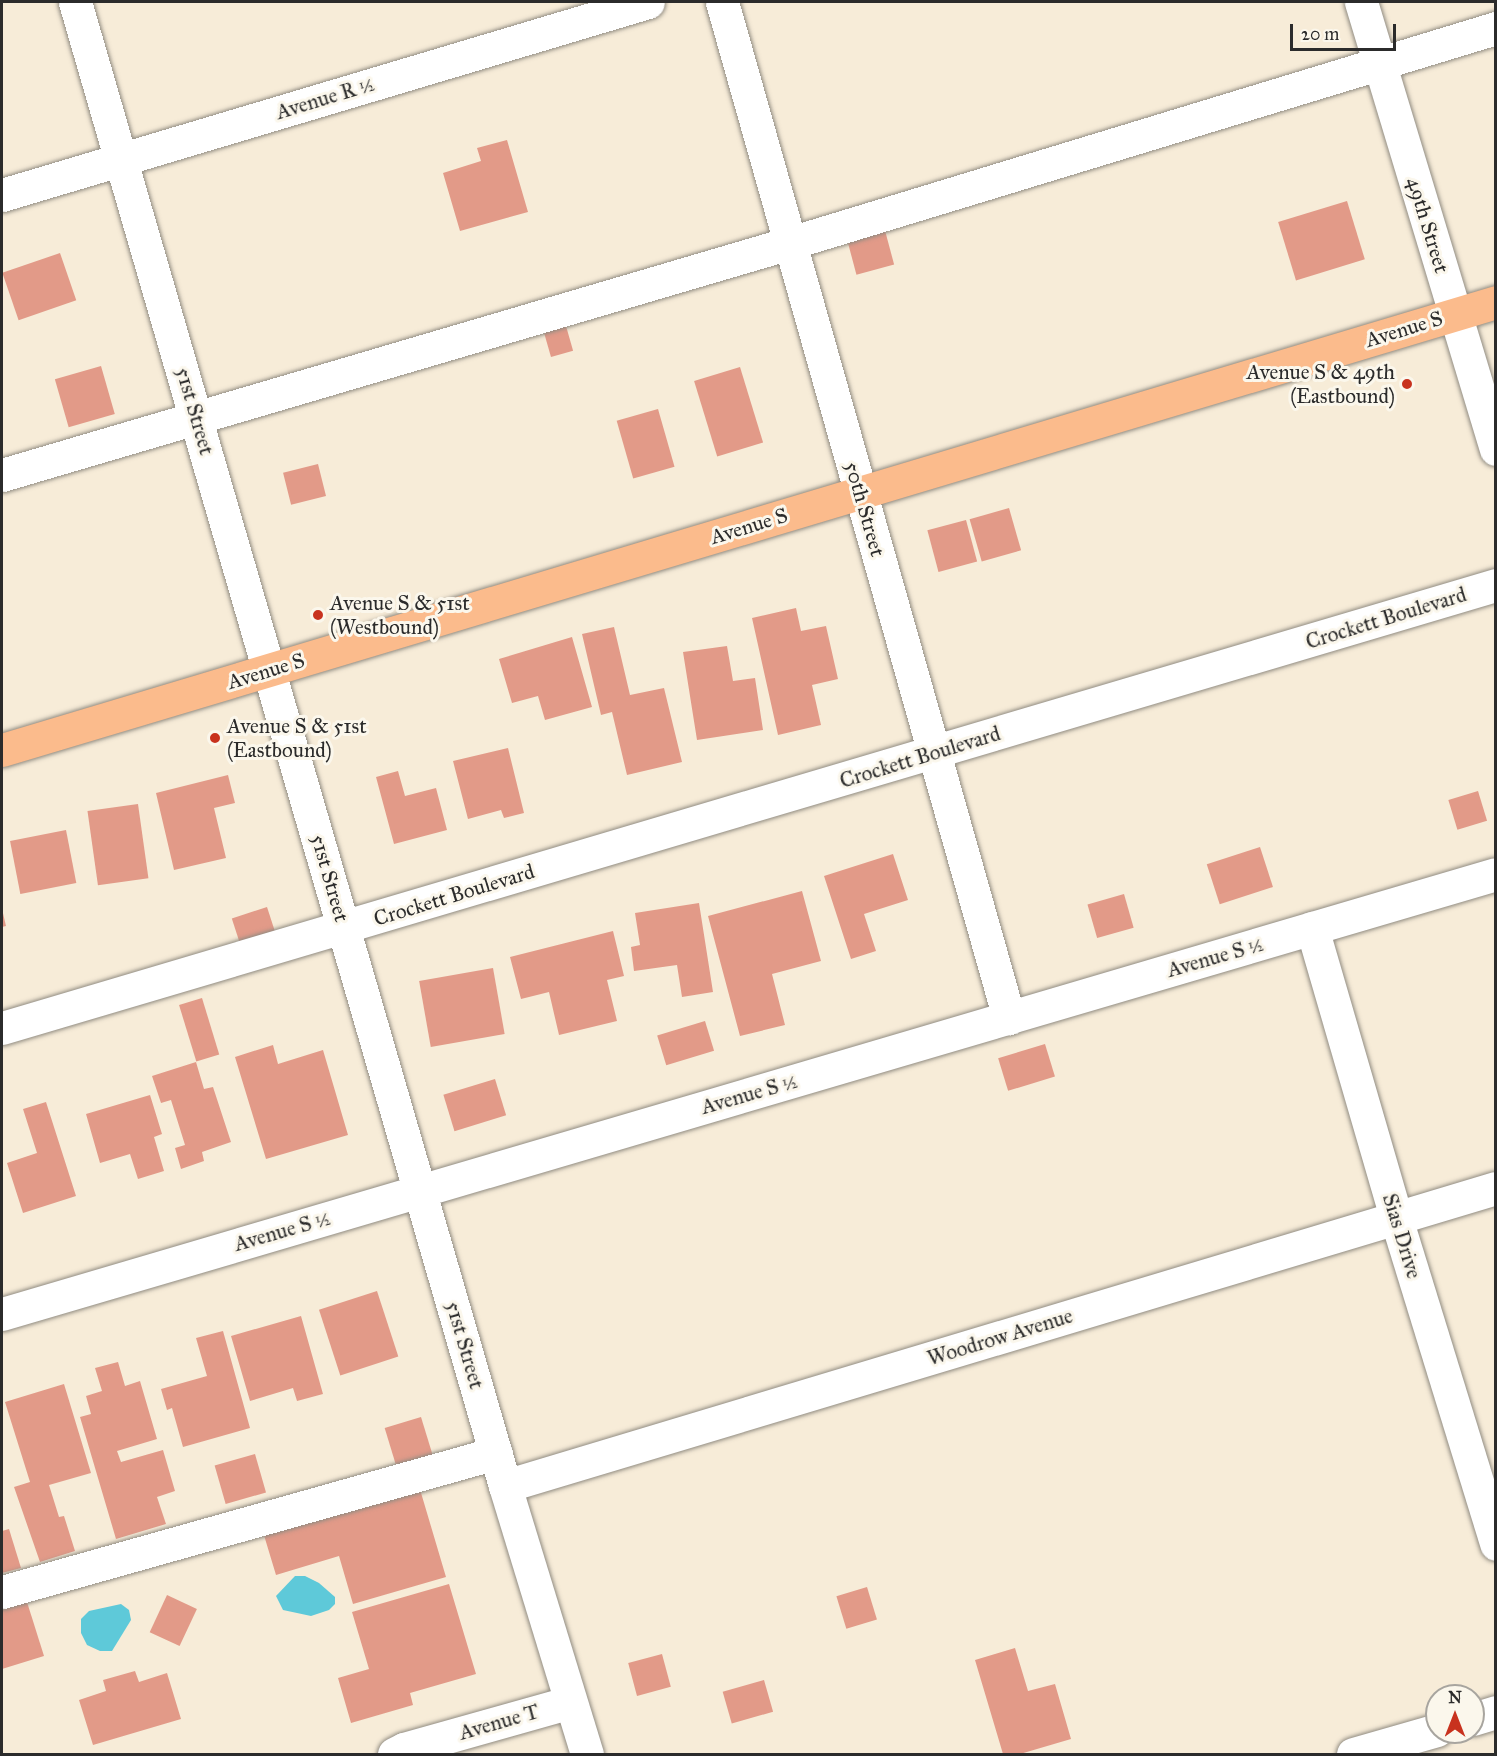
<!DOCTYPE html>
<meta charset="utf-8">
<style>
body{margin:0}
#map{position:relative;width:1497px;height:1756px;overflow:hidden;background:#f7ecd8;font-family:"IM FELL Great Primer",serif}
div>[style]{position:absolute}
.water>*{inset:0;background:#5ec9d9}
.building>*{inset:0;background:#e29a88;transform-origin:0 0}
.roads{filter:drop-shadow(0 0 2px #918c82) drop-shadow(0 0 2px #918c82)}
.minor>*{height:33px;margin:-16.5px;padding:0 16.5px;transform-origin:16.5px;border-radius:16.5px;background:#fff}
.major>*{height:33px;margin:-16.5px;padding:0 16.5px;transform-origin:16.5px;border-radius:16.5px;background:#fbbb8c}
.dots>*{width:16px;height:16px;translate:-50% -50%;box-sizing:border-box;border:3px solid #fbf7ec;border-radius:50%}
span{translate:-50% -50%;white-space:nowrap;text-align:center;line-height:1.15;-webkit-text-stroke:6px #fbf7ec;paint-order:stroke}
.street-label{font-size:21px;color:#2b2b2b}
.poi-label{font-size:21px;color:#2b2b2b}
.right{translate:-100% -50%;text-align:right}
.left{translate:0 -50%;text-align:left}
.frame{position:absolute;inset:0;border:3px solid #2b2b2b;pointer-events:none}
.north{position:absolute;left:1425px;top:1684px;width:60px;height:60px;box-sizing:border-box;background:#fbf7ec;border:2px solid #a8a59f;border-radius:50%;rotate:0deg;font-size:16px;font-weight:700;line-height:24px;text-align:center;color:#2b2b2b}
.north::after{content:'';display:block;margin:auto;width:21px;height:27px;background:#c8321e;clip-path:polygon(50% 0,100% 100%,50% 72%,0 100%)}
.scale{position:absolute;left:1290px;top:24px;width:106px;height:27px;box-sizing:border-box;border:3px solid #2b2b2b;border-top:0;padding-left:8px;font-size:18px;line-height:21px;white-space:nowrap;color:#2b2b2b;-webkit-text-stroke:4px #fbf7ec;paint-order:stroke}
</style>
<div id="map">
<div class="water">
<div style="clip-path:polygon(295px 1576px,305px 1576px,319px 1583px,335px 1597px,335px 1604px,329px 1610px,311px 1616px,283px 1610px,276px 1596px)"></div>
<div style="clip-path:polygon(121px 1604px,129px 1610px,131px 1620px,112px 1651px,100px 1651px,87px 1645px,81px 1633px,81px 1619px,89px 1611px)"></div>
</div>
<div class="building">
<div style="clip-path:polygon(507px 140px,528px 212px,460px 231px,443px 173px,481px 161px,477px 148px)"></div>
<div style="left:1347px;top:201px;width:61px;height:72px;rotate:73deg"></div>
<div style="left:883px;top:223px;width:43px;height:39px;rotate:75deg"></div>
<div style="left:60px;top:253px;width:50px;height:61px;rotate:71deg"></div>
<div style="left:564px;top:319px;width:33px;height:23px;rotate:74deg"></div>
<div style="left:101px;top:366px;width:50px;height:48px;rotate:74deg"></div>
<div style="left:740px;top:367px;width:79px;height:48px;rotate:73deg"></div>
<div style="left:658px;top:409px;width:60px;height:43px;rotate:74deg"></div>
<div style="left:318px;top:464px;width:33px;height:36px;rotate:76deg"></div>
<div style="left:1009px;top:508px;width:44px;height:41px;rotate:74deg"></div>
<div style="left:966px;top:520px;width:43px;height:40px;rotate:75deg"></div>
<div style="clip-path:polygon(796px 608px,801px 631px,826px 626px,838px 679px,812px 685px,821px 725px,778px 735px,752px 618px)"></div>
<div style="clip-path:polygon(614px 627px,630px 695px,664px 688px,682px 762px,627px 775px,612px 712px,601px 715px,582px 634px)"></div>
<div style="clip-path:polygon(572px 637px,592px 707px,545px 720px,538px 696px,512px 703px,499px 659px)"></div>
<div style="clip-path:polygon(727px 646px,733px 681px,755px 678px,763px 730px,697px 740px,683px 652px)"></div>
<div style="clip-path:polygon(508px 748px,524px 813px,504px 818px,501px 810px,468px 819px,453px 761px)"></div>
<div style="clip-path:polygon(398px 771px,405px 796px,436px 788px,447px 830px,394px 844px,376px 777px)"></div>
<div style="clip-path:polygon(228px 775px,235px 803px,214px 808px,226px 858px,174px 870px,156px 793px)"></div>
<div style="left:1478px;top:791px;width:31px;height:31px;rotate:73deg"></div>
<div style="left:138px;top:804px;width:75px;height:51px;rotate:82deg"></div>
<div style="left:66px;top:830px;width:54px;height:57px;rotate:79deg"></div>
<div style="left:1260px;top:847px;width:42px;height:56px;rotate:72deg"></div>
<div style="clip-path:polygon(893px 854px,908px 900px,864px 914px,876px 951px,851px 959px,824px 876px)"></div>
<div style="clip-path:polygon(802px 891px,821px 961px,772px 974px,785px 1025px,740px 1036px,708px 916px)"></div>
<div style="left:1124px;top:894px;width:35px;height:38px;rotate:74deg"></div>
<div style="clip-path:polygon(699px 903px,713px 992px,682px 997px,677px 965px,634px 971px,631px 947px,640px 945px,635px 913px)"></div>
<div style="left:267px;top:907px;width:26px;height:37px;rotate:72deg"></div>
<div style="clip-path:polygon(2px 909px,6px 926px,2px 927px)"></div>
<div style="clip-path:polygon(613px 931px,624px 976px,607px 980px,617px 1021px,559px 1035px,549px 992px,521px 999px,510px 957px)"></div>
<div style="left:493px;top:968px;width:67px;height:75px;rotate:80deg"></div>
<div style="left:202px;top:998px;width:59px;height:24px;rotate:73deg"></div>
<div style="left:705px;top:1021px;width:31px;height:50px;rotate:73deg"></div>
<div style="left:1045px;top:1044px;width:34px;height:49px;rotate:73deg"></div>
<div style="clip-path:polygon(273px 1045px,278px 1064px,323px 1050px,348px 1135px,266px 1159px,235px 1057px)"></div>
<div style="clip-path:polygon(196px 1062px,204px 1089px,213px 1087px,231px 1142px,202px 1152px,204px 1161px,181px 1169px,175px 1148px,185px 1145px,171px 1100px,161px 1103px,152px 1076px)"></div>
<div style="left:495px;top:1079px;width:38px;height:54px;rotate:73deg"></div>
<div style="clip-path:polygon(150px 1095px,162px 1134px,154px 1137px,164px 1171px,138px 1179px,130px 1154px,100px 1163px,86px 1114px)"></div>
<div style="clip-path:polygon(46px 1102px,76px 1196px,23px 1213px,7px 1163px,37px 1153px,23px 1109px)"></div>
<div style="left:377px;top:1291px;width:69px;height:61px;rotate:72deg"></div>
<div style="clip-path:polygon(301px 1316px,323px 1394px,297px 1401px,293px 1388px,250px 1401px,231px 1336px)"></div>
<div style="clip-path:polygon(223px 1331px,250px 1428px,183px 1447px,172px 1408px,167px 1410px,161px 1389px,207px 1376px,196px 1338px)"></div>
<div style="clip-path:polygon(118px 1362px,125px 1386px,140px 1381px,157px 1439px,117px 1451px,121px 1462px,163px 1450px,175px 1491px,157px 1497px,166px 1524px,116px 1539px,80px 1417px,91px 1414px,86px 1396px,102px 1391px,95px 1368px)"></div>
<div style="clip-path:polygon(64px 1384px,91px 1473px,49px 1485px,59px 1517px,64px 1516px,75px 1551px,40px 1562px,14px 1487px,30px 1482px,5px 1402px)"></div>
<div style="left:421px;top:1417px;width:44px;height:38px;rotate:73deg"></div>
<div style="left:255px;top:1454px;width:40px;height:42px;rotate:74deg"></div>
<div style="clip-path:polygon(419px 1486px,446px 1577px,353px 1604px,339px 1556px,276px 1575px,263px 1532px)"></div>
<div style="clip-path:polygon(9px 1529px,21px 1568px,2px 1573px,2px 1531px)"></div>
<div style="clip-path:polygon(449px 1584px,476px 1674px,410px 1693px,413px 1705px,351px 1723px,338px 1678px,369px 1669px,352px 1612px)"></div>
<div style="left:867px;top:1587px;width:34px;height:32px;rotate:73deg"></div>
<div style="left:167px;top:1595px;width:33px;height:41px;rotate:25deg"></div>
<div style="clip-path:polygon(27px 1602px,44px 1656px,2px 1669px,2px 1610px)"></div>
<div style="clip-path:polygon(1015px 1648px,1028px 1691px,1055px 1684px,1071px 1739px,1020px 1754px,1003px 1754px,975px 1660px)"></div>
<div style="left:662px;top:1654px;width:34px;height:35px;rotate:75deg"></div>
<div style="clip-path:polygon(135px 1671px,139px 1682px,167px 1673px,181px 1719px,93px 1745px,79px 1700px,106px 1691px,103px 1680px)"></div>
<div style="left:764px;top:1680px;width:33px;height:43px;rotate:74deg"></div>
</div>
<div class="roads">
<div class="minor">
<div style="left:75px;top:2px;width:1545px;rotate:73.84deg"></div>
<div style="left:505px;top:1486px;width:280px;rotate:73deg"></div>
<div style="left:722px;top:2px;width:1056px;rotate:74.23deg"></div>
<div style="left:1361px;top:2px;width:467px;rotate:73.2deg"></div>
<div style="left:2px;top:195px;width:674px;rotate:-16.63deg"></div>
<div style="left:2px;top:475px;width:821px;rotate:-16.41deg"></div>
<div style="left:790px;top:243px;width:738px;rotate:-16.94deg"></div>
<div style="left:1312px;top:928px;width:302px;rotate:73.8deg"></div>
<div style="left:1396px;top:1218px;width:341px;rotate:72.9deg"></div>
<div style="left:2px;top:1028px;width:1558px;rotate:-16.52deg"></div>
<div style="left:2px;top:1314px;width:1557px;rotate:-16.41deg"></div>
<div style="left:505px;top:1486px;width:1035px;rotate:-16.74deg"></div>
<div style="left:2px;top:1592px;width:513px;rotate:-15.72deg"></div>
<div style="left:1473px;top:1719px;width:24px;rotate:-17deg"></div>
<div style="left:394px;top:1754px;width:11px;rotate:-27deg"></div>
<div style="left:404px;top:1749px;width:173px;rotate:-15.7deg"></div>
<div style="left:1353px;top:1754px;width:87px;rotate:-15.9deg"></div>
</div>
<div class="major">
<div style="left:2px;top:750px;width:1560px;rotate:-16.69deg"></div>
</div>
</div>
<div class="dots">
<div style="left:1407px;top:384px;background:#c8321e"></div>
<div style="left:318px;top:615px;background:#c8321e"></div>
<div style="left:215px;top:738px;background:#c8321e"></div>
</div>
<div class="street-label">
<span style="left:325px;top:98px;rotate:-17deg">Avenue R ½</span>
<span style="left:1428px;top:225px;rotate:73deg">49th Street</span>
<span style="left:1404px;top:329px;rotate:-17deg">Avenue S</span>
<span style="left:195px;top:411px;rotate:74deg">51st Street</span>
<span style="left:865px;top:509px;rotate:74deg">50th Street</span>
<span style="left:749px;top:526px;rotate:-17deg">Avenue S</span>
<span style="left:1386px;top:618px;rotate:-17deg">Crockett Boulevard</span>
<span style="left:266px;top:671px;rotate:-17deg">Avenue S</span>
<span style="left:920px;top:757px;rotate:-17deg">Crockett Boulevard</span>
<span style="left:330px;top:878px;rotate:74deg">51st Street</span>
<span style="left:454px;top:895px;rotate:-17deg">Crockett Boulevard</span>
<span style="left:1215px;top:957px;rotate:-16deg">Avenue S ½</span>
<span style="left:749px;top:1094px;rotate:-16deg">Avenue S ½</span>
<span style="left:282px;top:1231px;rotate:-16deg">Avenue S ½</span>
<span style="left:1402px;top:1236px;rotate:73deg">Sias Drive</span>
<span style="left:1000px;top:1337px;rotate:-17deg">Woodrow Avenue</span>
<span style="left:465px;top:1345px;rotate:74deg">51st Street</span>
<span style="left:499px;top:1722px;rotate:-16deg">Avenue T</span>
</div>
<div class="poi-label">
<span class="right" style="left:1395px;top:384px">Avenue S &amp; 49th<br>(Eastbound)</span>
<span class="left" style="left:330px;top:615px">Avenue S &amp; 51st<br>(Westbound)</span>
<span class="left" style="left:227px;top:738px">Avenue S &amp; 51st<br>(Eastbound)</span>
</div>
<div class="frame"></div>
<div class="north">N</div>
<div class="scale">20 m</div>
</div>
